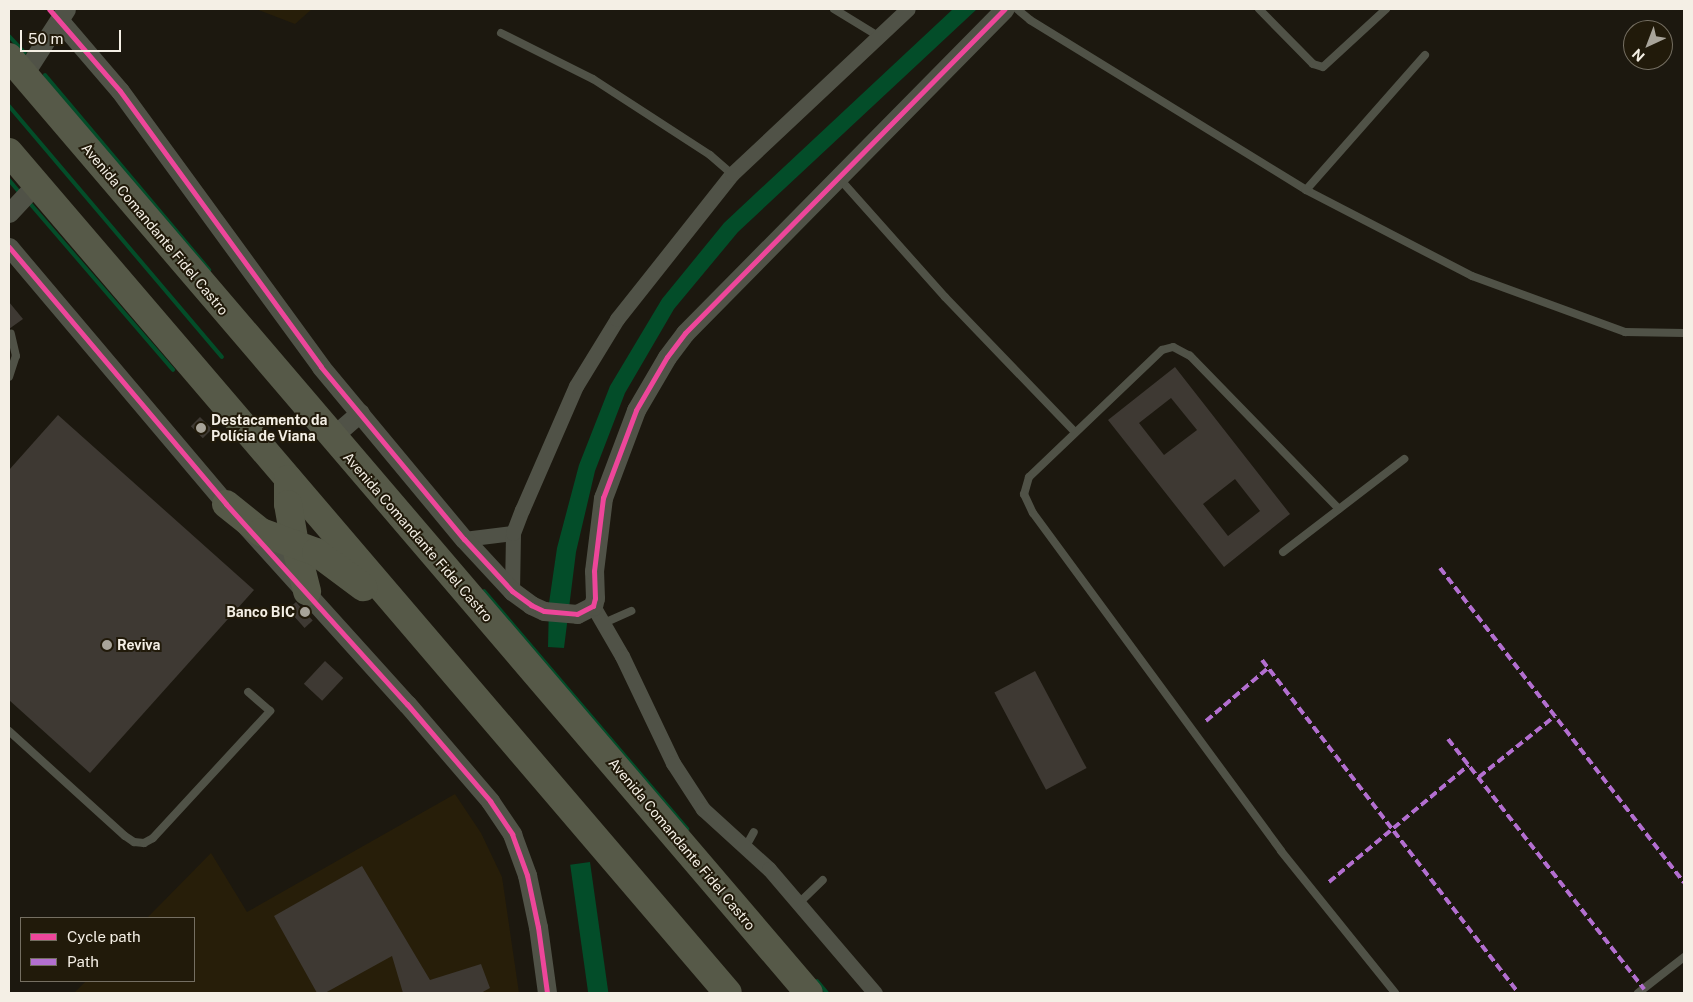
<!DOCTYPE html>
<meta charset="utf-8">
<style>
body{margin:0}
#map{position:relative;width:1693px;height:1002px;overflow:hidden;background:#1c180f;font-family:"Public Sans",sans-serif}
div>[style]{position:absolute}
.built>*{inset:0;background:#271e09}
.water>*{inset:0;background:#034d29;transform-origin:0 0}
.stream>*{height:4px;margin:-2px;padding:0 2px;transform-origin:2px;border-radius:2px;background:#034d29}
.building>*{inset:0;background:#3e3933;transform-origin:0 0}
.service>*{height:8px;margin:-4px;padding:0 4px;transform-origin:4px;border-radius:4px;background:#505247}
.minor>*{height:15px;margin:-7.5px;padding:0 7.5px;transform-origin:7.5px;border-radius:7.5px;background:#505247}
.tertiary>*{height:19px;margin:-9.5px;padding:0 9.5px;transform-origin:9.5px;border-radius:9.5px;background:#505247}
.motorway>*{height:28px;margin:-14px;padding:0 14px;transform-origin:14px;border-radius:14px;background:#565948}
.quiet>*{height:4px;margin-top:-2px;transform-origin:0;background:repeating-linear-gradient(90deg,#b36fd0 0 8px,transparent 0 12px)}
.cycleway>*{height:5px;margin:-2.5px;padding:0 2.5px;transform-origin:2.5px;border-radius:2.5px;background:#ed469a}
.dots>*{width:14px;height:14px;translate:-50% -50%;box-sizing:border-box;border:2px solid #211a0a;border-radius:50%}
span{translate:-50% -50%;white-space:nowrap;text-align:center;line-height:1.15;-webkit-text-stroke:4px #211a0a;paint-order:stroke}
.street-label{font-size:14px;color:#f4efe5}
.poi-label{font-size:14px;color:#f4efe5;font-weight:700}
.left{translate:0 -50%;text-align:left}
.right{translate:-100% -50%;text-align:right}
.frame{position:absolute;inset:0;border:10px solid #f4efe5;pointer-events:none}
.legend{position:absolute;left:20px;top:917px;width:175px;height:65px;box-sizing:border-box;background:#211a0a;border:1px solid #756f62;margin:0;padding:6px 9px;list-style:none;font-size:15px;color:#f4efe5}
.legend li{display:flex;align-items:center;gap:10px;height:25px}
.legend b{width:25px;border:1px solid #756f62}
.north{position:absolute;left:1623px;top:20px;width:50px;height:50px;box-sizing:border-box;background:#211a0a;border:1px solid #756f62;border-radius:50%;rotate:223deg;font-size:14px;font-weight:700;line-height:20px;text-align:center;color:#f4efe5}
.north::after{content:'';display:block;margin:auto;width:18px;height:22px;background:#a8a49a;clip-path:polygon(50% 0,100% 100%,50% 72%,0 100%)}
.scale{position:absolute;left:20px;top:30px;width:101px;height:22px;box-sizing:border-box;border:2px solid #f4efe5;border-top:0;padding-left:6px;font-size:15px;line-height:18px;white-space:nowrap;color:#f4efe5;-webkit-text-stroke:4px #211a0a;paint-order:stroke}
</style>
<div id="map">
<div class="built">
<div style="clip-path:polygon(256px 9px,312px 9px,295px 24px)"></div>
<div style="clip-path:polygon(455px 794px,481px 833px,502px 877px,519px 993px,74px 993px,86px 981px,194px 981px,194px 918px,147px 918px,211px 853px,247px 912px)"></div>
</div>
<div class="water">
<div style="clip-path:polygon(953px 9px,977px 9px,738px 232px,674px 309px,625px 393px,595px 471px,576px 552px,564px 648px,548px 647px,549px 603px,557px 548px,579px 465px,610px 386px,662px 299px,724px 223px)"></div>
<div style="left:590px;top:862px;width:132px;height:20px;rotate:82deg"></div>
</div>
<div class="stream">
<div style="left:9px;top:36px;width:23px;rotate:47deg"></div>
<div style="left:45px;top:75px;width:255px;rotate:49.9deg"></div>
<div style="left:9px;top:106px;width:329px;rotate:49.7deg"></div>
<div style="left:9px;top:180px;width:17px;rotate:50deg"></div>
<div style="left:27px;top:200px;width:224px;rotate:49.3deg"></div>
<div style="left:484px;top:591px;width:313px;rotate:49.5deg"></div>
<div style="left:817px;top:981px;width:16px;rotate:50deg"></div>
</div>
<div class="building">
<div style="clip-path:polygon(9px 302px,23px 319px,9px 329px)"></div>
<div style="clip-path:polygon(evenodd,1175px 367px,1290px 514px,1224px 567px,1108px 420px,1175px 367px,1171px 398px,1197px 430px,1164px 455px,1139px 423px,1171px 398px,1175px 367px,1235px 479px,1260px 511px,1228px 536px,1203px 504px,1235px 479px)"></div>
<div style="clip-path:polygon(58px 415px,254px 590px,90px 773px,9px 700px,9px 470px)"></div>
<div style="left:200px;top:417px;width:17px;height:13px;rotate:45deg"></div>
<div style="left:296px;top:602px;width:25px;height:11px;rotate:48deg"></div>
<div style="left:325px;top:661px;width:25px;height:31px;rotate:43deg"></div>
<div style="left:1035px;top:671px;width:110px;height:46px;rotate:62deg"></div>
<div style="clip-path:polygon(362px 866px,430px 980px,481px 964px,490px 988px,481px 993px,403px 993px,392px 956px,325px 993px,317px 993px,274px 916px)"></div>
</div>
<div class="service">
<div style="left:834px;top:9px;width:52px;rotate:31.5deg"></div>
<div style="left:1017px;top:9px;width:17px;rotate:40deg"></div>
<div style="left:1030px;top:20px;width:324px;rotate:31.6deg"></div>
<div style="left:1306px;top:190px;width:187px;rotate:27.4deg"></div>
<div style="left:1472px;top:276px;width:163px;rotate:20.1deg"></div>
<div style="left:1625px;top:332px;width:59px;rotate:1deg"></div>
<div style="left:1259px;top:9px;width:77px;rotate:45.5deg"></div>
<div style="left:1313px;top:64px;width:10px;rotate:17deg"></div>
<div style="left:1323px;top:67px;width:86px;rotate:-42.6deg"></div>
<div style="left:501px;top:33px;width:103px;rotate:26.6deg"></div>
<div style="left:593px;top:79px;width:140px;rotate:33deg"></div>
<div style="left:710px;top:155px;width:29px;rotate:41deg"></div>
<div style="left:838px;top:177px;width:161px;rotate:48.3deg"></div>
<div style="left:945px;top:297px;width:187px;rotate:46.1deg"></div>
<div style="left:1306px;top:190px;width:180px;rotate:-48.6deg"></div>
<div style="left:9px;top:377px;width:22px;rotate:-72deg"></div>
<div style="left:16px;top:356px;width:23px;rotate:-103deg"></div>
<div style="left:1339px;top:509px;width:214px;rotate:-134.2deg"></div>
<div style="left:1190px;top:356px;width:19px;rotate:-152deg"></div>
<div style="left:1173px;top:347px;width:11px;rotate:165deg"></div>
<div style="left:1162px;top:350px;width:184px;rotate:136.3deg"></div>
<div style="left:1029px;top:477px;width:18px;rotate:106deg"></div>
<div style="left:1024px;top:494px;width:21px;rotate:65deg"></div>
<div style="left:1033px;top:513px;width:419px;rotate:53.7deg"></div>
<div style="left:1281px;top:851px;width:182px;rotate:51.2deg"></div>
<div style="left:1283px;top:552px;width:153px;rotate:-37.5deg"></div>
<div style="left:604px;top:623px;width:30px;rotate:-24deg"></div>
<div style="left:9px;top:731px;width:156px;rotate:42.2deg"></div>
<div style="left:125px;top:836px;width:11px;rotate:34deg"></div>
<div style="left:134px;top:842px;width:10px;rotate:6deg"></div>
<div style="left:144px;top:843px;width:10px;rotate:-29deg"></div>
<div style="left:153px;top:838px;width:173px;rotate:-47.3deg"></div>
<div style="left:270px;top:711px;width:29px;rotate:-139deg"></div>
<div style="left:745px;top:848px;width:18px;rotate:-61deg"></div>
<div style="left:799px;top:903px;width:33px;rotate:-44deg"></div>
<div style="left:1638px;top:993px;width:58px;rotate:-38deg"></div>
</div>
<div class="minor">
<div style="left:464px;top:539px;width:49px;rotate:-7deg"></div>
<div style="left:512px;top:591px;width:58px;rotate:-89deg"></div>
<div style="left:513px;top:533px;width:25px;rotate:-69deg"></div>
<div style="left:522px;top:510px;width:135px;rotate:-66.5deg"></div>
<div style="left:576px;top:386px;width:79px;rotate:-58.5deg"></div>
<div style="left:617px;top:319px;width:185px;rotate:-51.6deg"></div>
<div style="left:732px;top:174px;width:241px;rotate:-43.2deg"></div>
<div style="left:593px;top:606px;width:58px;rotate:59.9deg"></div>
<div style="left:622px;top:656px;width:119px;rotate:64.5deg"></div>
<div style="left:673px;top:763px;width:55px;rotate:56.9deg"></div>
<div style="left:703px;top:809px;width:89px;rotate:42.3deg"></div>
<div style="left:769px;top:869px;width:163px;rotate:49.5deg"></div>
</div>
<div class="tertiary">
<div style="left:60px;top:21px;width:92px;rotate:49.4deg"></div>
<div style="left:120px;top:91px;width:341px;rotate:53.9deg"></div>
<div style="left:321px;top:367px;width:224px;rotate:50.3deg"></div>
<div style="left:464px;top:539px;width:71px;rotate:47.3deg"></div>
<div style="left:512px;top:591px;width:24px;rotate:36deg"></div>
<div style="left:531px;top:605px;width:14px;rotate:25deg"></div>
<div style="left:544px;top:611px;width:33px;rotate:5deg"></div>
<div style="left:577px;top:614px;width:18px;rotate:-27deg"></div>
<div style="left:593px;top:606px;width:8px;rotate:-76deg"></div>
<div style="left:595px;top:598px;width:27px;rotate:-92deg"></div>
<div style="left:594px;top:571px;width:74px;rotate:-83deg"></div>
<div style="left:603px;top:498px;width:94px;rotate:-69.4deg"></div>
<div style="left:636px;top:410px;width:61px;rotate:-59.7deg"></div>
<div style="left:667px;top:357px;width:30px;rotate:-53deg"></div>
<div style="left:685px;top:333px;width:455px;rotate:-45.4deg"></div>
<div style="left:24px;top:74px;width:77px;rotate:-57.1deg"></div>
<div style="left:9px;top:213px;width:40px;rotate:-47deg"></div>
<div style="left:9px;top:247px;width:336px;rotate:49.8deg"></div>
<div style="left:226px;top:504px;width:270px;rotate:47.9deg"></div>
<div style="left:407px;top:704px;width:128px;rotate:49.4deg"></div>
<div style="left:490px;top:801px;width:40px;rotate:56deg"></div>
<div style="left:512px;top:834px;width:44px;rotate:69.9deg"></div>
<div style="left:527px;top:875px;width:53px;rotate:78.1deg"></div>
<div style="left:538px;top:927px;width:67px;rotate:82.2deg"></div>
<div style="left:332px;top:437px;width:37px;rotate:-41deg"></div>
</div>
<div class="motorway">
<div style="left:9px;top:57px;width:1231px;rotate:49.48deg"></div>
<div style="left:9px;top:152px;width:1106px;rotate:49.47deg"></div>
<div style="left:288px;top:479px;width:25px;rotate:90deg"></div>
<div style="left:288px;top:504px;width:41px;rotate:80.1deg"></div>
<div style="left:295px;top:544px;width:49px;rotate:75.7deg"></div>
<div style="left:226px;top:504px;width:45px;rotate:38.7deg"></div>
<div style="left:261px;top:532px;width:59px;rotate:20deg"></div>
<div style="left:316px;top:552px;width:59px;rotate:36.7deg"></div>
</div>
<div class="quiet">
<div style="left:1440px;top:568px;width:398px;rotate:52.2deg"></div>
<div style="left:1262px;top:660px;width:420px;rotate:52.4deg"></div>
<div style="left:1206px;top:721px;width:82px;rotate:-40.5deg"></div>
<div style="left:1448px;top:739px;width:318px;rotate:51.9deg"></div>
<div style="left:1479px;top:777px;width:97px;rotate:-38.8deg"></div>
<div style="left:1329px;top:882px;width:182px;rotate:-39.9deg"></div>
</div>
<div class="cycleway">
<div style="left:49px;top:9px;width:108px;rotate:49.1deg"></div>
<div style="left:120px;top:91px;width:341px;rotate:53.9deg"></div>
<div style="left:321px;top:367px;width:224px;rotate:50.3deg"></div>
<div style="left:464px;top:539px;width:71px;rotate:47.3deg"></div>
<div style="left:512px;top:591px;width:24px;rotate:36deg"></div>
<div style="left:531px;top:605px;width:14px;rotate:25deg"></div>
<div style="left:544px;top:611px;width:33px;rotate:5deg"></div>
<div style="left:577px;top:614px;width:18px;rotate:-27deg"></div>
<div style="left:593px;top:606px;width:8px;rotate:-76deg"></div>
<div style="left:595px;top:598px;width:27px;rotate:-92deg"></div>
<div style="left:594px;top:571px;width:74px;rotate:-83deg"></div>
<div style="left:603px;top:498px;width:94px;rotate:-69.4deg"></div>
<div style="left:636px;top:410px;width:61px;rotate:-59.7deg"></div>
<div style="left:667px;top:357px;width:30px;rotate:-53deg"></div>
<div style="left:685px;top:333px;width:455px;rotate:-45.4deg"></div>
<div style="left:9px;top:247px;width:336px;rotate:49.8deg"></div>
<div style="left:226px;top:504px;width:270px;rotate:47.9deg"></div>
<div style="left:407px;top:704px;width:128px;rotate:49.4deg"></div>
<div style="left:490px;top:801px;width:40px;rotate:56deg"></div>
<div style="left:512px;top:834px;width:44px;rotate:69.9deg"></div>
<div style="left:527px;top:875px;width:53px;rotate:78.1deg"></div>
<div style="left:538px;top:927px;width:67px;rotate:82.2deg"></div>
</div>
<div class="dots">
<div style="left:201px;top:428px;background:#a8a49a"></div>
<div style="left:305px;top:612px;background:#a8a49a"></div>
<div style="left:107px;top:645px;background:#a8a49a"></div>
</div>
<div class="street-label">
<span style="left:155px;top:229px;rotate:50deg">Avenida Comandante Fidel Castro</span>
<span style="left:418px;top:537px;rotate:49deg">Avenida Comandante Fidel Castro</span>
<span style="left:682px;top:844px;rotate:50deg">Avenida Comandante Fidel Castro</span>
</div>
<div class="poi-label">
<span class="left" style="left:211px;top:428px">Destacamento da<br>Polícia de Viana</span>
<span class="right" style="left:295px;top:612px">Banco BIC</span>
<span class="left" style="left:117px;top:645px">Reviva</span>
</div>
<div class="frame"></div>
<ul class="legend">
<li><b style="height:6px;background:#ed469a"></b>Cycle path</li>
<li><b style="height:6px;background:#b36fd0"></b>Path</li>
</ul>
<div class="north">N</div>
<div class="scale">50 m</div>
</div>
